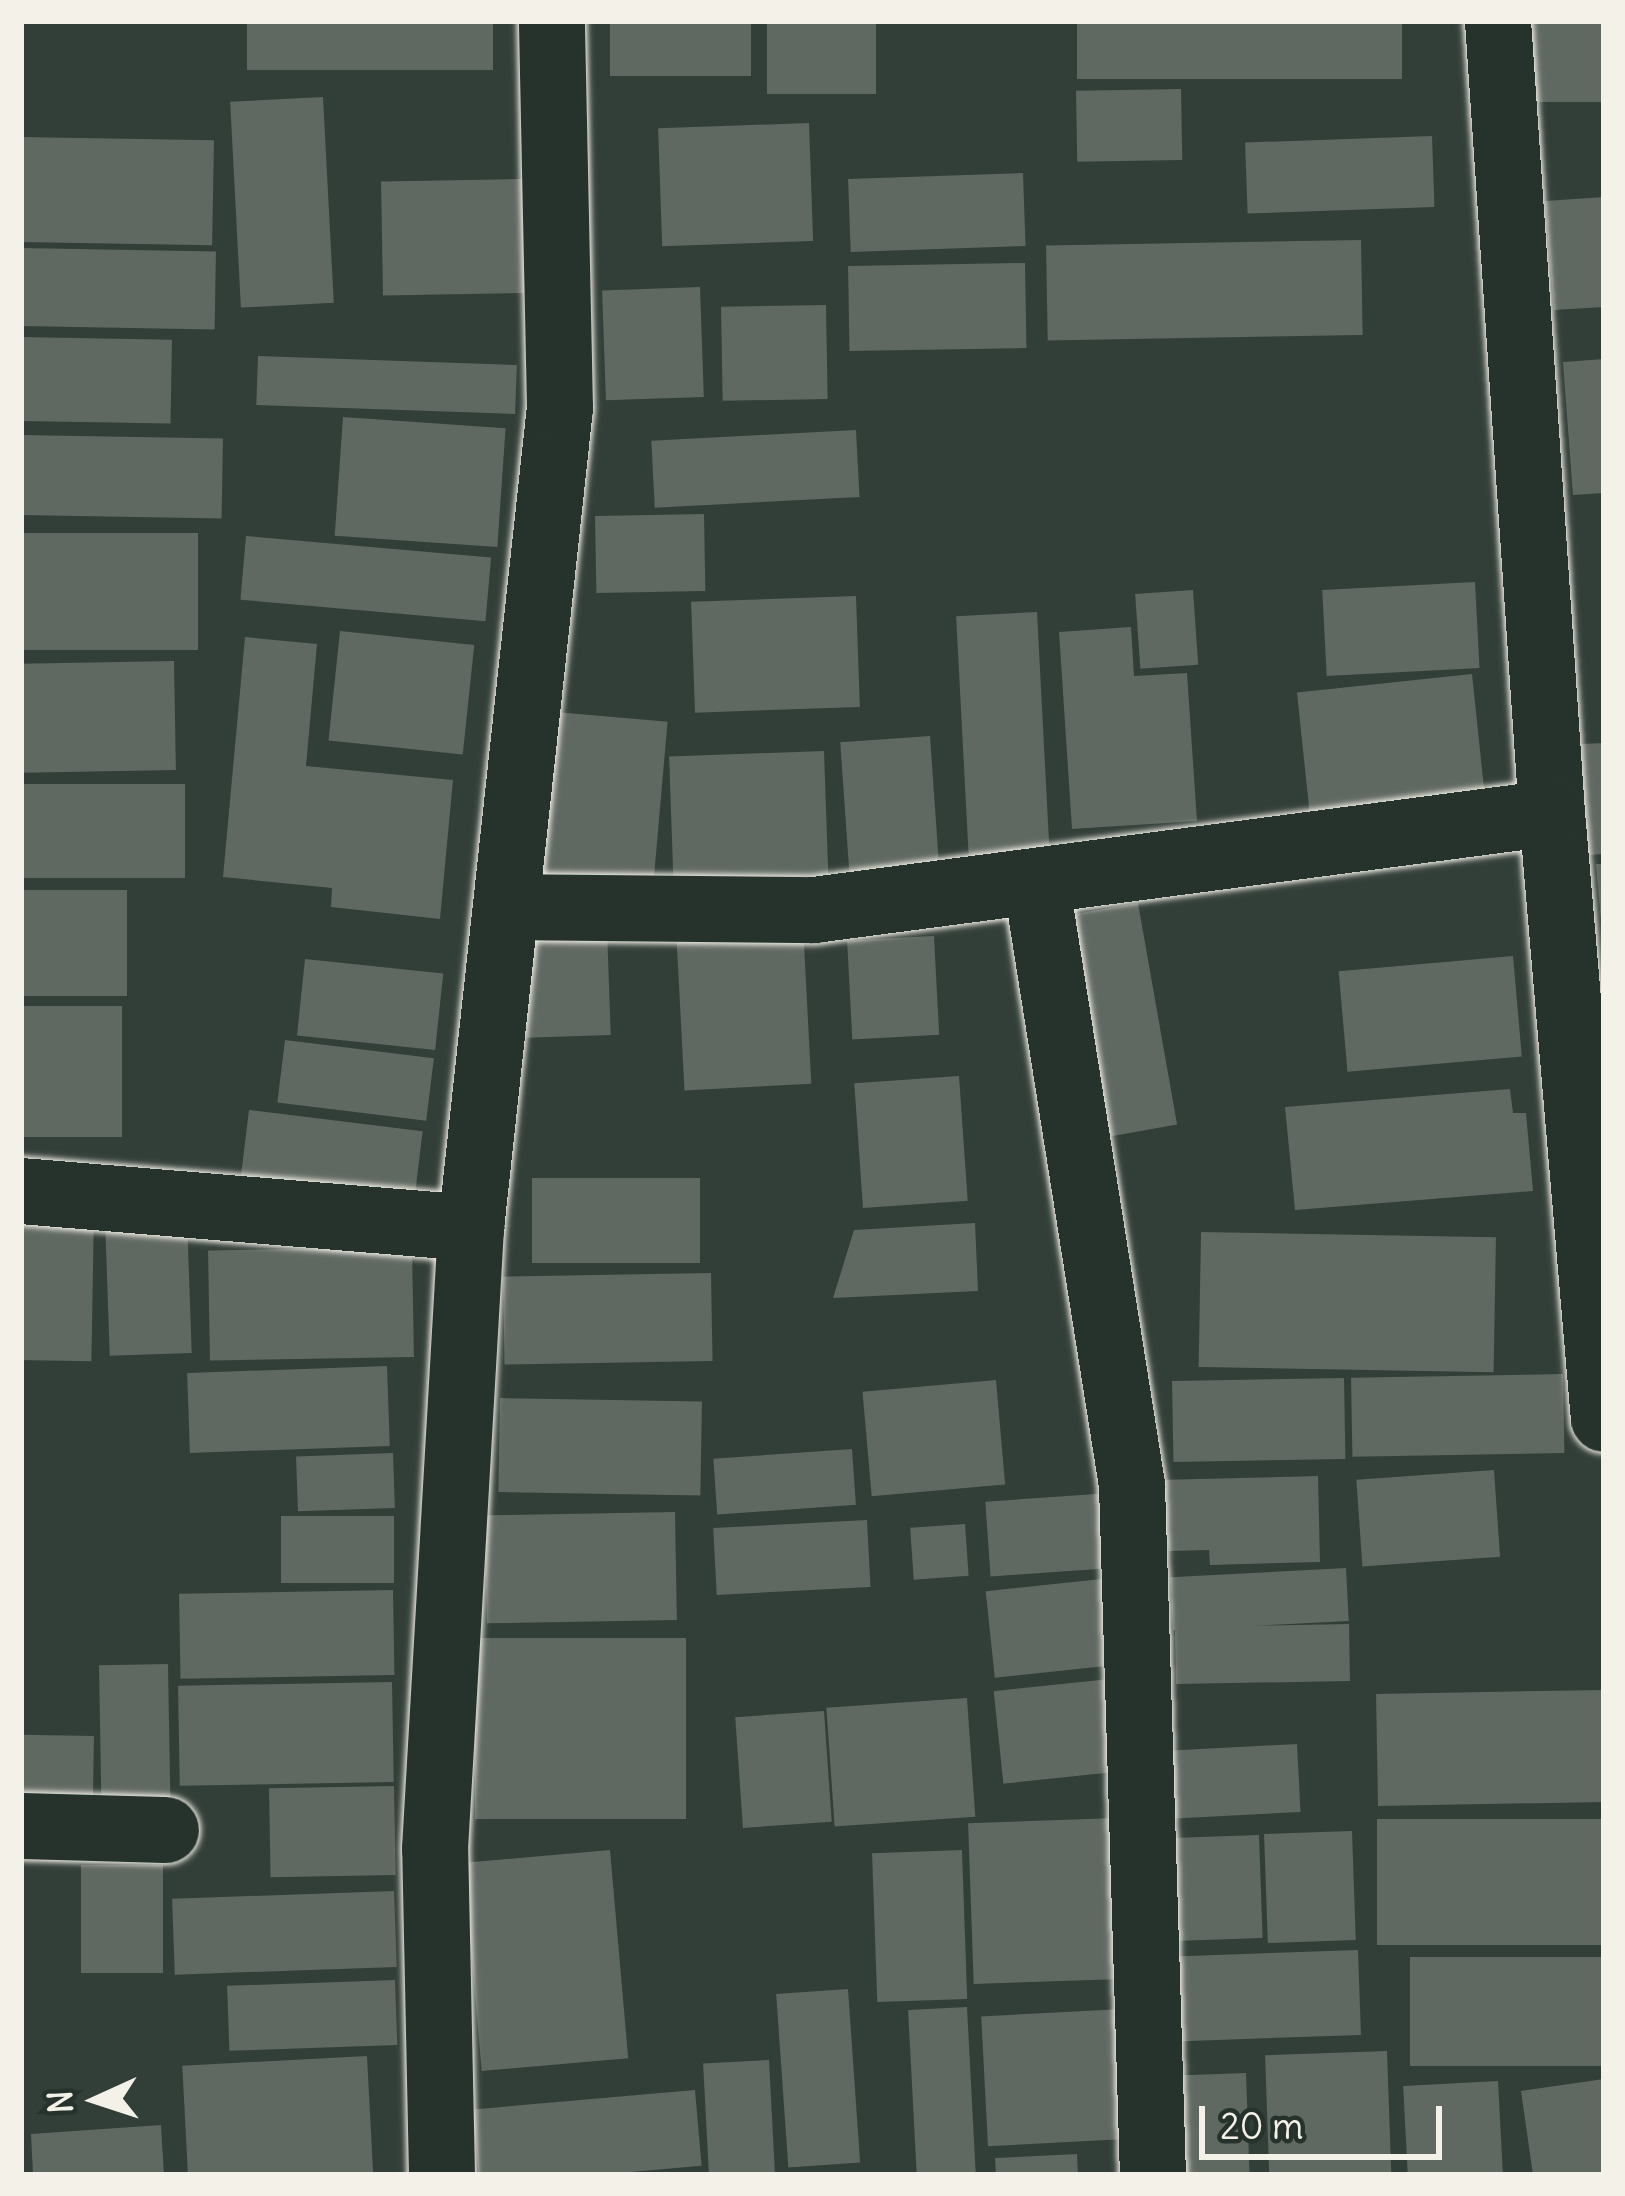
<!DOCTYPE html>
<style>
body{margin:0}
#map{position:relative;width:1625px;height:2196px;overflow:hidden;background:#323e38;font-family:Delius,sans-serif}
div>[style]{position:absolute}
.building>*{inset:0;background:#5f6861;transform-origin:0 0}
.roads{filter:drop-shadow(0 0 3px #f4f1e8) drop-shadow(0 0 3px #f4f1e8)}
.minor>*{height:66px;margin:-33px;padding:0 33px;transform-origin:33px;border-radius:33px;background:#26332d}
span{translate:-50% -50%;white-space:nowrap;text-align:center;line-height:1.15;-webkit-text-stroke:12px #26332d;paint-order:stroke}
.frame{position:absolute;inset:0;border:24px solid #f4f1e8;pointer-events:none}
.north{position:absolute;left:36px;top:2040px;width:120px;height:120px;-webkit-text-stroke:9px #26332d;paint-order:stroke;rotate:267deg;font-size:33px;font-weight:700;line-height:48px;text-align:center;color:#f4f1e8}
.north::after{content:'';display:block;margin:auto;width:42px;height:54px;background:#f4f1e8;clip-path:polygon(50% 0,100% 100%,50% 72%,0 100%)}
.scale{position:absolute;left:1199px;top:2106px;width:243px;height:54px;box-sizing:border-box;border:6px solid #f4f1e8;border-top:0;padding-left:15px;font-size:36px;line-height:42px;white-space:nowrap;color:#f4f1e8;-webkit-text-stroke:9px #26332d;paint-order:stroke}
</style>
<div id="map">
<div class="building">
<div style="left:247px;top:21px;width:246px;height:49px"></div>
<div style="left:610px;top:21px;width:141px;height:55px"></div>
<div style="left:767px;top:21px;width:109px;height:73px"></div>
<div style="left:1077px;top:21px;width:325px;height:58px"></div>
<div style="left:1527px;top:21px;width:77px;height:81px"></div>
<div style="left:1181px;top:89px;width:71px;height:105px;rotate:89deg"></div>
<div style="left:323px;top:97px;width:206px;height:93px;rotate:87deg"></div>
<div style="left:809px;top:123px;width:118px;height:151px;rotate:88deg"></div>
<div style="left:1432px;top:136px;width:71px;height:187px;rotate:88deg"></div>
<div style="left:21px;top:137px;width:193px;height:105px;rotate:1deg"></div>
<div style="left:1023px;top:173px;width:73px;height:175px;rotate:88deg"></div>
<div style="left:522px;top:179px;width:114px;height:141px;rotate:89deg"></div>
<div style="clip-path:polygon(1604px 197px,1604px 307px,1554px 310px,1545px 201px)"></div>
<div style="left:1361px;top:240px;width:95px;height:315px;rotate:89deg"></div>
<div style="left:21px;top:248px;width:195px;height:78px;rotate:1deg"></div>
<div style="left:1025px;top:263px;width:85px;height:177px;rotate:89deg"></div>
<div style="left:700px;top:287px;width:110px;height:98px;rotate:88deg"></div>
<div style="left:826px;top:305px;width:94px;height:105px;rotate:89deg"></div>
<div style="left:21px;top:337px;width:151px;height:84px;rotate:1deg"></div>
<div style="left:258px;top:356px;width:259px;height:49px;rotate:2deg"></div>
<div style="clip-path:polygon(1604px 359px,1604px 493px,1573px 495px,1563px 362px)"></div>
<div style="left:343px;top:417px;width:163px;height:119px;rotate:4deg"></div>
<div style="left:856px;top:430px;width:67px;height:205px;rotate:87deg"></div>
<div style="left:21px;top:435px;width:202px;height:80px;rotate:1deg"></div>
<div style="left:704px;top:514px;width:77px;height:109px;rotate:89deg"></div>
<div style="left:198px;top:533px;width:117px;height:177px;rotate:90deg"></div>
<div style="left:246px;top:536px;width:246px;height:64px;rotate:5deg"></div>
<div style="left:1475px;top:582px;width:86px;height:153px;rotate:87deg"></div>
<div style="left:1193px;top:590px;width:75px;height:58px;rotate:86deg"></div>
<div style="left:856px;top:596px;width:111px;height:165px;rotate:88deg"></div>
<div style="left:1037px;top:612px;width:242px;height:81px;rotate:87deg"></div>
<div style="clip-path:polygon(1131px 627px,1134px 676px,1187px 673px,1197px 821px,1072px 829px,1059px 632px)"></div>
<div style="left:340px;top:631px;width:135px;height:110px;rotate:6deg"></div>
<div style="clip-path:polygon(245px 637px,317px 644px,306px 766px,453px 780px,440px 919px,331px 907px,332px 888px,223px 877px)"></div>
<div style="left:174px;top:661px;width:109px;height:153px;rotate:89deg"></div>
<div style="left:1472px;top:674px;width:121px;height:176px;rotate:84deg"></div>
<div style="left:556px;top:712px;width:112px;height:170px;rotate:5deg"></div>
<div style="left:930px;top:736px;width:140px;height:90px;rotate:86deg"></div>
<div style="clip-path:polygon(1604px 743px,1604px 854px,1588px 855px,1581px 744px)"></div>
<div style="left:824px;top:751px;width:124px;height:155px;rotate:88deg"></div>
<div style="left:21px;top:784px;width:164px;height:94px"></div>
<div style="clip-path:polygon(1596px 864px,1604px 864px,1604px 920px,1601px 920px)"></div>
<div style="left:127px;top:890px;width:106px;height:106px;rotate:90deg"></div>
<div style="left:1138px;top:903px;width:225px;height:68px;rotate:80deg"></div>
<div style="left:803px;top:925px;width:159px;height:127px;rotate:87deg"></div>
<div style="left:607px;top:928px;width:107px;height:84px;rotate:88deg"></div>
<div style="left:934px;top:936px;width:99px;height:87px;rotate:87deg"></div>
<div style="left:1513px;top:956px;width:101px;height:175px;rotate:85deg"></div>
<div style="left:305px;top:959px;width:139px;height:77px;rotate:6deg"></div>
<div style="left:21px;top:1006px;width:101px;height:131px"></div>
<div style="left:285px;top:1040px;width:150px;height:63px;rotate:7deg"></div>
<div style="left:959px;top:1076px;width:125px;height:105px;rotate:86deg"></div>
<div style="clip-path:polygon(1510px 1089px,1513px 1113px,1526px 1113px,1533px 1191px,1295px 1210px,1285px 1107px)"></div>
<div style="left:249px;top:1110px;width:175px;height:75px;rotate:7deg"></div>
<div style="left:700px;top:1178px;width:85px;height:168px;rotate:90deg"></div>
<div style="left:21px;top:1211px;width:73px;height:149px;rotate:1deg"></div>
<div style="left:187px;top:1218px;width:135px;height:82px;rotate:88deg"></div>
<div style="clip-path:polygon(975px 1223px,978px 1291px,833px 1298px,854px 1230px)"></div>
<div style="left:1201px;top:1232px;width:295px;height:135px;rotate:1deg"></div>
<div style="left:412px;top:1247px;width:110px;height:204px;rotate:89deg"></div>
<div style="left:711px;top:1273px;width:88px;height:208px;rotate:89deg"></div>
<div style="left:387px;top:1366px;width:80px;height:200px;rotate:88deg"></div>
<div style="left:1563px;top:1374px;width:79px;height:212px;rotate:89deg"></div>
<div style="left:1344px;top:1378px;width:81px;height:172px;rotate:89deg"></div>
<div style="left:996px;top:1380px;width:105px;height:134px;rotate:85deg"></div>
<div style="left:500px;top:1398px;width:202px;height:94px;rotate:1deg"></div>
<div style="left:852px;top:1449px;width:56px;height:139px;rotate:86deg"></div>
<div style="left:393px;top:1453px;width:55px;height:97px;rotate:88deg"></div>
<div style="left:1494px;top:1470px;width:87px;height:138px;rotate:86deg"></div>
<div style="clip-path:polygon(1318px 1476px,1320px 1562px,1210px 1565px,1209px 1550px,1169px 1551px,1157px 1480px)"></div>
<div style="left:1110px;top:1493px;width:75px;height:125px;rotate:86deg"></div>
<div style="left:675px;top:1512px;width:108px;height:190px;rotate:89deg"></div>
<div style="left:281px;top:1516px;width:113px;height:67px"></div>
<div style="left:867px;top:1520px;width:67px;height:154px;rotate:87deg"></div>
<div style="left:965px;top:1524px;width:52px;height:55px;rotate:86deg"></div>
<div style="left:1346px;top:1568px;width:53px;height:176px;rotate:87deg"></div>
<div style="left:1111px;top:1578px;width:87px;height:126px;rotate:84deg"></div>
<div style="left:393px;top:1590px;width:85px;height:214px;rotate:89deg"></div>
<div style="left:1349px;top:1624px;width:57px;height:174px;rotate:89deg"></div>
<div style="left:686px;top:1638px;width:181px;height:211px;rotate:90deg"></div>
<div style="left:168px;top:1664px;width:147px;height:69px;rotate:89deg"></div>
<div style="left:1119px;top:1678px;width:93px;height:126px;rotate:84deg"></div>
<div style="left:392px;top:1682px;width:100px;height:214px;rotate:89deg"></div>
<div style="left:1602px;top:1690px;width:112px;height:226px;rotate:89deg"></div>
<div style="left:967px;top:1698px;width:119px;height:141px;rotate:86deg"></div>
<div style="left:824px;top:1711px;width:111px;height:89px;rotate:86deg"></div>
<div style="left:94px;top:1736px;width:70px;height:73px;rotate:91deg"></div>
<div style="left:1297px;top:1744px;width:68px;height:131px;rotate:87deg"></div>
<div style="left:394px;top:1786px;width:89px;height:125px;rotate:89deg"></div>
<div style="left:1116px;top:1818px;width:161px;height:148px;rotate:88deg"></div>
<div style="left:1604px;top:1819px;width:126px;height:227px;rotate:90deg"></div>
<div style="left:1352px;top:1831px;width:109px;height:88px;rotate:88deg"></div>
<div style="left:1259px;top:1835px;width:103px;height:95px;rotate:88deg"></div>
<div style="left:610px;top:1850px;width:209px;height:147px;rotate:85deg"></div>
<div style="left:962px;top:1850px;width:149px;height:90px;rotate:88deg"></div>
<div style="left:81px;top:1865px;width:82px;height:108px"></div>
<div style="left:394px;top:1891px;width:76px;height:222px;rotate:88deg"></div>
<div style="left:1358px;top:1950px;width:85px;height:185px;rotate:88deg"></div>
<div style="left:1604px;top:1957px;width:109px;height:194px;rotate:90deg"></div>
<div style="left:395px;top:1980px;width:65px;height:168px;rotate:88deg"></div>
<div style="left:848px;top:1989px;width:174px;height:72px;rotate:86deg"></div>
<div style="left:967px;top:2007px;width:168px;height:59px;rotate:87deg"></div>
<div style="left:1123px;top:2009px;width:130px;height:142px;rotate:87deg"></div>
<div style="left:1387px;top:2051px;width:124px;height:122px;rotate:88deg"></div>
<div style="left:367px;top:2056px;width:119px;height:185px;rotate:87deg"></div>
<div style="left:769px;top:2060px;width:115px;height:66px;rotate:87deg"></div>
<div style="left:1246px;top:2073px;width:102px;height:78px;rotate:88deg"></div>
<div style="clip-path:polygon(1604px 2079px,1604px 2172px,1533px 2175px,1521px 2091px)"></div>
<div style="left:1498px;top:2081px;width:94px;height:95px;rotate:87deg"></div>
<div style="left:695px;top:2090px;width:76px;height:223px;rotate:85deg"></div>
<div style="clip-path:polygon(161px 2125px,164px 2175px,33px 2175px,31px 2134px)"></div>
<div style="clip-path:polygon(1077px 2154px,1078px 2175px,996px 2175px,995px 2158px)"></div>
</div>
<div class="roads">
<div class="minor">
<div style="left:1498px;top:21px;width:794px;rotate:86.1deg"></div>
<div style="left:1552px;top:813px;width:608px;rotate:85.1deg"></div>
<div style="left:1036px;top:881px;width:612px;rotate:80.97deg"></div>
<div style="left:1132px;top:1485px;width:690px;rotate:88.26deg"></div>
<div style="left:508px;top:907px;width:306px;rotate:0.6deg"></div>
<div style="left:814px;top:910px;width:744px;rotate:-7.49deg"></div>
<div style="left:21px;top:1191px;width:452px;rotate:4.7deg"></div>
<div style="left:21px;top:1826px;width:145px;rotate:1.6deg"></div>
<div style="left:442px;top:2175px;width:326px;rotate:-91.2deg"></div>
<div style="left:435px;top:1849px;width:622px;rotate:-86.68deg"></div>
<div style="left:471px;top:1228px;width:825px;rotate:-83.81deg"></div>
<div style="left:560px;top:408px;width:387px;rotate:-91.2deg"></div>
</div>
</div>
<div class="frame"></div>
<div class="north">N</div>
<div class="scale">20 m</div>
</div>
